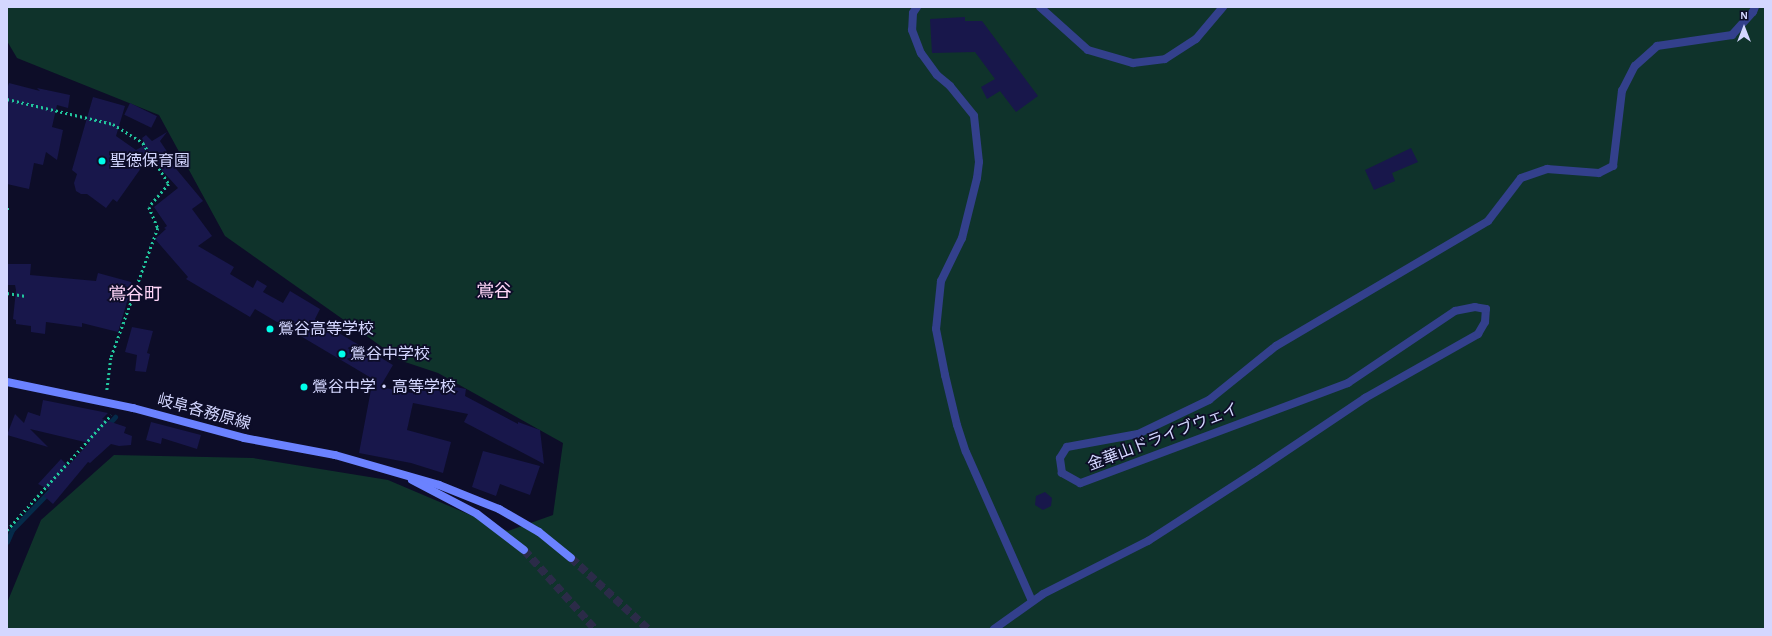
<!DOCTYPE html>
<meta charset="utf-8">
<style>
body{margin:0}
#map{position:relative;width:1772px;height:636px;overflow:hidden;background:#0d0d28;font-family:"Alegreya Sans","Noto Sans JP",sans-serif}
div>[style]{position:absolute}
.green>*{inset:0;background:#0f332b}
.stream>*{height:4.5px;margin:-2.25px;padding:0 2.25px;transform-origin:2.25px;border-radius:2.25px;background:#052a49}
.building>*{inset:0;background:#18174b;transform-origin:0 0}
.secondary-tunnel>*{height:8px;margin-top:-4px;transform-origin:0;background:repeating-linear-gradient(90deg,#2b2b48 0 8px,transparent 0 12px)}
.path>*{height:2.5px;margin-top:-1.25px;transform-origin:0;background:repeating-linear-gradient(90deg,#22c59d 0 2px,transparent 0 5px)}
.minor>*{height:8px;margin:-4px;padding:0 4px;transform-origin:4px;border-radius:4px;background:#33408c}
.secondary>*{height:8px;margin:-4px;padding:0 4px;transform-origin:4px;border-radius:4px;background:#6b82ff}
.dots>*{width:11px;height:11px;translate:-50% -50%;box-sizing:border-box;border:2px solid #0d0d28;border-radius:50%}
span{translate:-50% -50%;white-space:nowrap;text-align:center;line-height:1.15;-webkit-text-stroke:3.5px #0d0d28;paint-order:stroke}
.poi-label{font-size:16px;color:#d4d7ff}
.left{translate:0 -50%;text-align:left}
.street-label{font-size:16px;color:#d4d7ff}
.quarter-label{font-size:18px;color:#ffd6f8}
.frame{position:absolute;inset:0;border:8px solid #d4d7ff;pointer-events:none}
.north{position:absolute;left:1724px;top:8px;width:40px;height:40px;-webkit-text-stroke:3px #0d0d28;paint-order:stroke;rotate:0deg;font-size:11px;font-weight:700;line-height:16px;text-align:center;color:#d4d7ff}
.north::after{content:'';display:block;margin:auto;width:14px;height:18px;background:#d4d7ff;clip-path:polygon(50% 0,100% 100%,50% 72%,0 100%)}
</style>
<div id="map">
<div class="green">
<div style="clip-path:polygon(7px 7px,1765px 7px,1765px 629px,7px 629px,7px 603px,41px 520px,114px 455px,253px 458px,388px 480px,508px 531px,553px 515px,563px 443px,438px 373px,402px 361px,225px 236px,159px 115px,17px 58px,7px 41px)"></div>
</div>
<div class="stream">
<div style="left:107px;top:426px;width:12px;rotate:-48deg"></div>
<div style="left:7px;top:542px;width:13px;rotate:-67deg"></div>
<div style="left:12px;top:530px;width:53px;rotate:-45.8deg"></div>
</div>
<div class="building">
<div style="clip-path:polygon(965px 17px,965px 21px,982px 21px,1038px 96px,1016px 112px,1000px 91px,987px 99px,981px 87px,995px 79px,975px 52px,932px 53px,930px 19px)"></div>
<div style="clip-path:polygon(9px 83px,40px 91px,37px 88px,70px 95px,68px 108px,57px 105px,52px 127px,63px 130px,57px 160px,46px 152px,43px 165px,34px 163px,29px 189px,7px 184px,7px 89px)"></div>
<div style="clip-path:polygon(93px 97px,125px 106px,116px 136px,136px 150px,145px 145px,142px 138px,146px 135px,152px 141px,167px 132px,160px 141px,170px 156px,167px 158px,203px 201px,192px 209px,212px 236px,198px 246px,234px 267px,230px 274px,253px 288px,257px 280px,267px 286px,263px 292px,283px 303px,290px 291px,320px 309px,315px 319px,393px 365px,380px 387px,412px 393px,414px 379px,466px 389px,465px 396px,518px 424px,518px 422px,540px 430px,544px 464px,464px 422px,468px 414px,413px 403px,407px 430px,451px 442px,443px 473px,411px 463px,359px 453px,373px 379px,255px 309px,250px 317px,186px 279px,188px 277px,155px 239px,166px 229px,164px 228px,167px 226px,154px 207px,178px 188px,158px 166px,151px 154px,117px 202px,113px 199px,106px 208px,87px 194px,81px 194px,76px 191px,74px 183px,77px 174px,72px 170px)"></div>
<div style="left:130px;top:103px;width:30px;height:13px;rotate:26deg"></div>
<div style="clip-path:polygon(1411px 148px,1418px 162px,1392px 173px,1395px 181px,1374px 190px,1365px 170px)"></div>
<div style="clip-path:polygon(7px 264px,31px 264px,30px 275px,96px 281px,98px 273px,131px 282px,132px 285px,118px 332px,82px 323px,82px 327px,46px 322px,45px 334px,31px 332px,31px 326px,16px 324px,16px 320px,13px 319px,16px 290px,15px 285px,7px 285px)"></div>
<div style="clip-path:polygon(132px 327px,153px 331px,147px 353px,150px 354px,146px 372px,135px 371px,137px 355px,125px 352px)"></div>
<div style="clip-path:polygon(43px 400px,108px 413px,102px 419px,126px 427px,124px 433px,132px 436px,131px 445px,119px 446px,111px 444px,90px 463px,88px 462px,53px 504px,44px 496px,50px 490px,38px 484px,61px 459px,68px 466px,89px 443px,30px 429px,48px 447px,7px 435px,15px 414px,24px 423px,28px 412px,40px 416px)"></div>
<div style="clip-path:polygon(151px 422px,201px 435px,197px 449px,162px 438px,161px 444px,146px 440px)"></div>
<div style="clip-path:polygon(483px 451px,540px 466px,530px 495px,500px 484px,496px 496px,472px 487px)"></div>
<div style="clip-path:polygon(1045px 492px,1052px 498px,1051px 506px,1043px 510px,1035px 505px,1036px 496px)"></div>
</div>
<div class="secondary-tunnel">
<div style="left:524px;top:550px;width:106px;rotate:48.1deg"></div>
<div style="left:571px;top:558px;width:105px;rotate:42.7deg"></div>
</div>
<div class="path">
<div style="left:7px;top:99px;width:109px;rotate:13.3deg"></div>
<div style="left:113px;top:124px;width:36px;rotate:32deg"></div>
<div style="left:143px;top:143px;width:49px;rotate:57.6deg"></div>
<div style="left:169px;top:184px;width:30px;rotate:131deg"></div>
<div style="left:149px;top:207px;width:23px;rotate:67deg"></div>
<div style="left:158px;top:228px;width:138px;rotate:109.9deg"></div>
<div style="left:111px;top:358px;width:33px;rotate:97deg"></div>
<div style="left:7px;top:209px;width:4px"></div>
<div style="left:7px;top:293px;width:19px;rotate:9deg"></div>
<div style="left:7px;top:530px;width:155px;rotate:-47.9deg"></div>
</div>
<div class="minor">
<div style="left:917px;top:7px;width:7px;rotate:124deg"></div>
<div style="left:913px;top:13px;width:17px;rotate:93deg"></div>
<div style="left:912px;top:30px;width:25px;rotate:69deg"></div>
<div style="left:921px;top:53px;width:27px;rotate:54deg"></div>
<div style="left:937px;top:75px;width:17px;rotate:40deg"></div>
<div style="left:950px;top:86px;width:38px;rotate:51deg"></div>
<div style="left:974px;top:116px;width:46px;rotate:83.8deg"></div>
<div style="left:979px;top:162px;width:16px;rotate:97deg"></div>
<div style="left:977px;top:178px;width:62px;rotate:104deg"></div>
<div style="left:962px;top:238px;width:48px;rotate:116deg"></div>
<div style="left:941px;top:281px;width:48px;rotate:95.9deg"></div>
<div style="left:936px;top:329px;width:47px;rotate:78.9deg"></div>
<div style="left:945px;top:375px;width:51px;rotate:76.5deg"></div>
<div style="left:957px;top:425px;width:28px;rotate:72deg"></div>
<div style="left:966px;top:452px;width:163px;rotate:66.1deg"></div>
<div style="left:1040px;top:7px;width:64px;rotate:41.9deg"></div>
<div style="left:1088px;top:50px;width:47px;rotate:16.1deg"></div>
<div style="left:1133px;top:63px;width:32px;rotate:-7deg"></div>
<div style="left:1165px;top:59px;width:37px;rotate:-33deg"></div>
<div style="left:1196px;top:39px;width:42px;rotate:-49.8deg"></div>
<div style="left:994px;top:629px;width:60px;rotate:-35.5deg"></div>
<div style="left:1043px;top:594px;width:118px;rotate:-26.8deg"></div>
<div style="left:1148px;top:541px;width:127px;rotate:-32.8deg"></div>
<div style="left:1255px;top:472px;width:133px;rotate:-33.9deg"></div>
<div style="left:1365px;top:398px;width:130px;rotate:-29.5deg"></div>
<div style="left:1478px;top:334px;width:14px;rotate:-60deg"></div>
<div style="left:1485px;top:322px;width:13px;rotate:-86deg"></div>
<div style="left:1486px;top:309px;width:11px;rotate:-170deg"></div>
<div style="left:1475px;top:307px;width:20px;rotate:169deg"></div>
<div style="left:1455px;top:311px;width:129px;rotate:146.1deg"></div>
<div style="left:1348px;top:383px;width:286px;rotate:159.5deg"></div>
<div style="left:1080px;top:483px;width:21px;rotate:-151deg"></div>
<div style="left:1062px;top:473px;width:15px;rotate:-98deg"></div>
<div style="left:1060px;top:458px;width:13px;rotate:-58deg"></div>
<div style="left:1067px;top:447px;width:72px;rotate:-10.4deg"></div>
<div style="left:1138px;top:434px;width:79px;rotate:-25.6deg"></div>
<div style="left:1209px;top:400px;width:86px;rotate:-38.9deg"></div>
<div style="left:1276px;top:346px;width:246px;rotate:-30.5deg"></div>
<div style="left:1488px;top:221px;width:54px;rotate:-52.5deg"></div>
<div style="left:1521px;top:178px;width:28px;rotate:-19deg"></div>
<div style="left:1547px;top:169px;width:52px;rotate:4.4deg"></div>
<div style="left:1599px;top:173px;width:16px;rotate:-27deg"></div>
<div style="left:1613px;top:166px;width:76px;rotate:-83.2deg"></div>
<div style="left:1622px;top:91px;width:28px;rotate:-63deg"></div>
<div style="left:1635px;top:66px;width:30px;rotate:-42deg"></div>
<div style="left:1657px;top:46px;width:76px;rotate:-8.3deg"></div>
<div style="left:1732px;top:35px;width:31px;rotate:-48deg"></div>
<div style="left:1753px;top:12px;width:5px;rotate:-68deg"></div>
</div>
<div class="secondary">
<div style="left:7px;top:382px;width:129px;rotate:11.7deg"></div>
<div style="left:133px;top:408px;width:115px;rotate:15.1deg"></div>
<div style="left:244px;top:438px;width:93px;rotate:10.6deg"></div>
<div style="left:335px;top:455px;width:108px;rotate:16.1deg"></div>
<div style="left:439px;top:485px;width:65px;rotate:21.8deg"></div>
<div style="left:499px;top:509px;width:46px;rotate:29.9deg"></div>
<div style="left:539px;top:532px;width:41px;rotate:39.1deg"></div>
<div style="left:412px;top:480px;width:73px;rotate:27.6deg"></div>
<div style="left:477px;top:514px;width:59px;rotate:37.5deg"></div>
</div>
<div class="dots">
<div style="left:102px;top:161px;background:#00ffea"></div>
<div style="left:270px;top:329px;background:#00ffea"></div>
<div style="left:342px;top:354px;background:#00ffea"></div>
<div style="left:304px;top:387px;background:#00ffea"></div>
</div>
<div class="poi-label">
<span class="left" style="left:110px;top:161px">聖徳保育園</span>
<span class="left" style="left:278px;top:329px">鶯谷高等学校</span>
<span class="left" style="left:350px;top:354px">鶯谷中学校</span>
<span class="left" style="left:312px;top:387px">鶯谷中学・高等学校</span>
</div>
<div class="street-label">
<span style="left:204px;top:412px;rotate:15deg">岐阜各務原線</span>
<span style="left:1163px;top:437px;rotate:-21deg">金華山ドライブウェイ</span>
</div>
<div class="quarter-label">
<span style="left:494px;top:292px">鴬谷</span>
<span style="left:135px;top:295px">鴬谷町</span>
</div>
<div class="frame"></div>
<div class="north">N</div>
</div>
